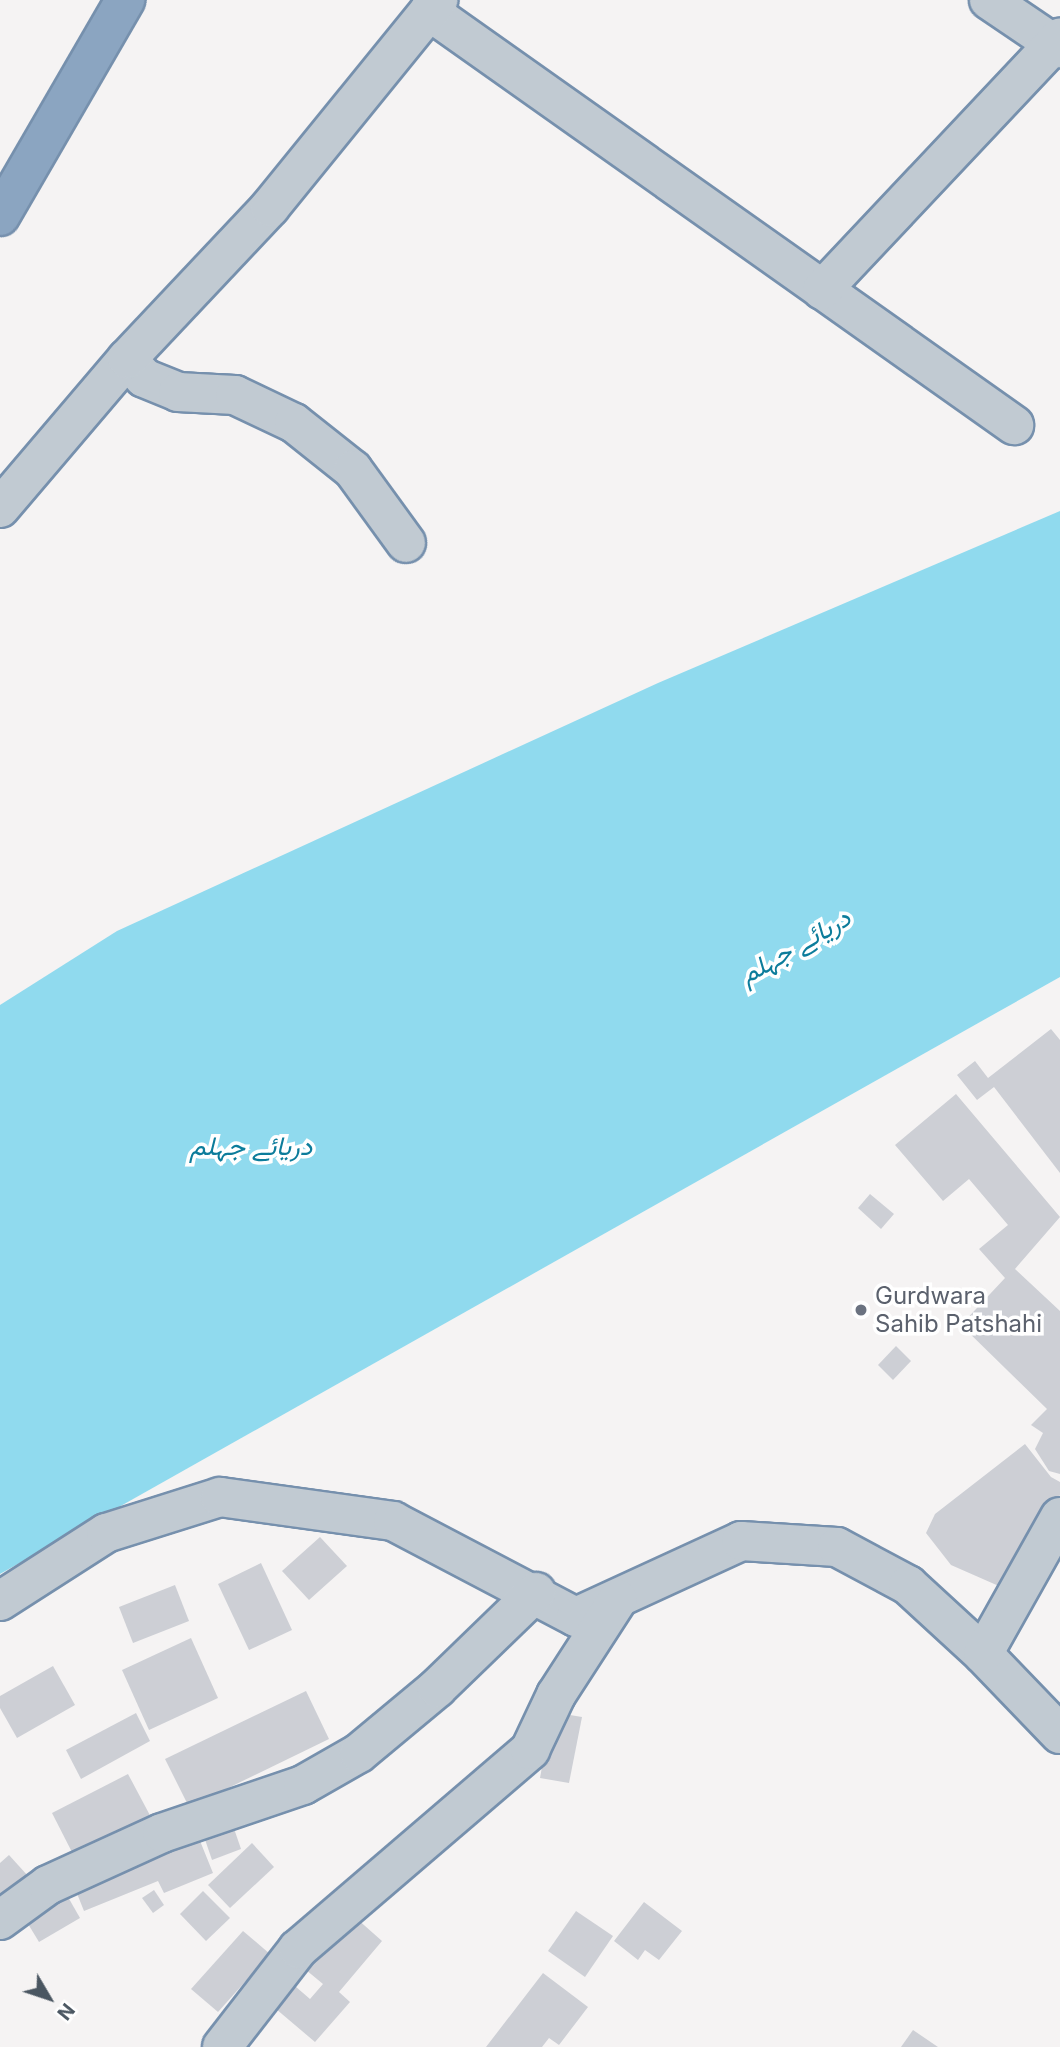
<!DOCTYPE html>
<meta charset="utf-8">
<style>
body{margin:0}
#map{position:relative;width:1060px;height:2047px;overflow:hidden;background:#f5f3f3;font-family:Inter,Vazirmatn,sans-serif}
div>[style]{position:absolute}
.water>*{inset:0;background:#90daee}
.building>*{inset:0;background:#cdcfd5}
.roads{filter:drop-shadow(2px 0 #7690ad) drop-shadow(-2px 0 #7690ad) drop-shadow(0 2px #7690ad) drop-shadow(0 -2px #7690ad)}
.minor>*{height:38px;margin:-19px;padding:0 19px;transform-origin:19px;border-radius:19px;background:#c1cad2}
.highway>*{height:38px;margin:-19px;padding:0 19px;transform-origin:19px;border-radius:19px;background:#8ba5c1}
.dots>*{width:19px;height:19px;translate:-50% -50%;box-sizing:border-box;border:4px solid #fff;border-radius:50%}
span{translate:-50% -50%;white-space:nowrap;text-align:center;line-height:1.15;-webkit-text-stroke:7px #fff;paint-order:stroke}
.worship-label{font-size:24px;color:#5b616d}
.left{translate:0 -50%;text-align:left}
.water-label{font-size:26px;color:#0c7c9b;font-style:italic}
.north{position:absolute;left:14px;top:1963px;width:70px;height:70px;-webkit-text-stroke:5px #fff;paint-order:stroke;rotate:129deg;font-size:19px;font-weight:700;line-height:28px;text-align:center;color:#4a5661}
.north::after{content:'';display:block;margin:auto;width:24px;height:32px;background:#4a5661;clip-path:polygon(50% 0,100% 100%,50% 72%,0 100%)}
</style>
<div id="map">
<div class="water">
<i style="clip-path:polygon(1060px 511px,1060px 977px,0 1574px,0 1005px,117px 931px,658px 683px)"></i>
</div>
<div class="building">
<i style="clip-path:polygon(1051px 1029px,1060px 1040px,1060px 1173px,994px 1087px,977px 1100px,957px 1075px,975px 1061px,988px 1078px)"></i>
<i style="clip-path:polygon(956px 1094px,1060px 1217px,1015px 1269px,1060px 1311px,1060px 1474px,1049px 1471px,1035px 1449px,1043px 1433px,1031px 1425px,1047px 1409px,961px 1325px,1005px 1278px,979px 1249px,1008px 1225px,969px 1179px,943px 1201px,895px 1145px)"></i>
<i style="clip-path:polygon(870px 1194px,894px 1214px,881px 1229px,858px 1208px)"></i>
<i style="clip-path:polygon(896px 1346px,911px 1361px,893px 1380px,878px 1365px)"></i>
<i style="clip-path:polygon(1025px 1444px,1051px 1477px,1060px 1482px,1060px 1495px,1017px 1594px,951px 1565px,926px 1533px,935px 1514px)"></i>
<i style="clip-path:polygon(320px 1537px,347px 1566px,309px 1600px,282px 1571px)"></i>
<i style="clip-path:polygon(261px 1563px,292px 1630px,249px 1650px,218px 1584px)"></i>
<i style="clip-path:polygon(175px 1585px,189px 1621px,133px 1643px,119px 1607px)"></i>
<i style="clip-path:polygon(191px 1638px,218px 1698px,149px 1730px,122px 1670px)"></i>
<i style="clip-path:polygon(53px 1666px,75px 1705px,17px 1738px,0 1708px,0 1696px)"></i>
<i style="clip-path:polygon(306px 1691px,329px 1739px,189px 1807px,165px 1759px)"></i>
<i style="clip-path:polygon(552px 1712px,582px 1717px,569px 1783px,540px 1778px)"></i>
<i style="clip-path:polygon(136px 1713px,150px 1741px,81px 1779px,66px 1750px)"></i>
<i style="clip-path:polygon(128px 1774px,153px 1821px,76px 1860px,52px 1813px)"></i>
<i style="clip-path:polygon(230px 1817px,241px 1849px,212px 1860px,201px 1828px)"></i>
<i style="clip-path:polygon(196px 1831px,213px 1873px,164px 1893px,158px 1881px,84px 1911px,72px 1881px)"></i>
<i style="clip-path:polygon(252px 1843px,274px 1867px,230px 1908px,208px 1885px)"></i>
<i style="clip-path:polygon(9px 1855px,28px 1876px,0 1898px,0 1863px)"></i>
<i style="clip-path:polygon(60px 1883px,80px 1918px,39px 1942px,19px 1909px)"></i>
<i style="clip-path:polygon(154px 1890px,164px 1905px,153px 1913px,142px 1898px)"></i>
<i style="clip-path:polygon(203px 1891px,230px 1918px,206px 1941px,180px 1914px)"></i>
<i style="clip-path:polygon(644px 1902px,682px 1931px,659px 1960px,645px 1950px,638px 1960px,614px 1941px)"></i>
<i style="clip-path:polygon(347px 1910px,382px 1941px,339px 1992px,350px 2002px,315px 2042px,269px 2003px,288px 1980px,310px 1999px,323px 1984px,300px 1965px)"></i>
<i style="clip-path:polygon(576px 1911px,613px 1936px,585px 1977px,548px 1951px)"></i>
<i style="clip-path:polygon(243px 1931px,270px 1954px,218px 2012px,191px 1989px)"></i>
<i style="clip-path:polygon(543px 1973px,588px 2007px,559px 2045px,549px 2038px,542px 2047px,486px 2047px)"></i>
<i style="clip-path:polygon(913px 2030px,938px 2047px,901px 2047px)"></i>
</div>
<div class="roads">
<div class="minor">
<i style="left:989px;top:0;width:86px;rotate:34.1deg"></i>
<i style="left:429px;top:11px;width:717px;rotate:35.29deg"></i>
<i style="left:822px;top:290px;width:347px;rotate:-46.7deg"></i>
<i style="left:127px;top:359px;width:25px;rotate:48deg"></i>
<i style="left:144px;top:378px;width:37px;rotate:22deg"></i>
<i style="left:178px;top:392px;width:57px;rotate:3deg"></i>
<i style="left:235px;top:395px;width:65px;rotate:25.4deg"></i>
<i style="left:294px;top:423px;width:75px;rotate:38.5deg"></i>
<i style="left:353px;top:470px;width:90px;rotate:54deg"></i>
<i style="left:0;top:508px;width:196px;rotate:-49.6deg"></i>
<i style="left:127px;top:359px;width:209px;rotate:-46.7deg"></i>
<i style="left:270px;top:207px;width:267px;rotate:-50.9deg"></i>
<i style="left:0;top:1601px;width:126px;rotate:-32.7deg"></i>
<i style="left:106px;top:1533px;width:120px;rotate:-17.5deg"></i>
<i style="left:220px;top:1497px;width:175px;rotate:7.9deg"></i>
<i style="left:393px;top:1521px;width:207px;rotate:27.7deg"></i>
<i style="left:576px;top:1617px;width:182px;rotate:-24.7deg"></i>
<i style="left:741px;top:1541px;width:96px;rotate:3.6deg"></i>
<i style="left:837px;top:1547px;width:81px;rotate:28.2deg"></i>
<i style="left:908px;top:1585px;width:102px;rotate:42.6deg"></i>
<i style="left:983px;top:1654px;width:111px;rotate:46.1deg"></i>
<i style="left:983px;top:1654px;width:157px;rotate:-60.7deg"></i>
<i style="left:0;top:1920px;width:59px;rotate:-36.1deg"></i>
<i style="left:48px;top:1885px;width:125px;rotate:-24.5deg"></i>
<i style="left:162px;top:1833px;width:149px;rotate:-18.8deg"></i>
<i style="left:303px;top:1785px;width:64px;rotate:-29.7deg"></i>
<i style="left:359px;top:1753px;width:102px;rotate:-39.8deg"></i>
<i style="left:437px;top:1688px;width:138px;rotate:-44.1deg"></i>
<i style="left:222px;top:2047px;width:124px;rotate:-52.2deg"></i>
<i style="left:298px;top:1949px;width:306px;rotate:-40.6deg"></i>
<i style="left:530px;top:1750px;width:61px;rotate:-64.7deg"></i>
<i style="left:556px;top:1695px;width:114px;rotate:-57.1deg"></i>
</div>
<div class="highway">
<i style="left:0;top:216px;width:250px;rotate:-59.9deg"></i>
</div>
</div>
<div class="dots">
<i style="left:861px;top:1310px;background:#6b7280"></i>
</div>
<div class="worship-label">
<span class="left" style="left:875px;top:1310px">Gurdwara<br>Sahib Patshahi</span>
</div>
<div class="water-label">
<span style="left:795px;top:946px;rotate:-30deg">دریائے جہلم</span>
<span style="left:251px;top:1146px">دریائے جہلم</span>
</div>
<div class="north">N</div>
</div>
